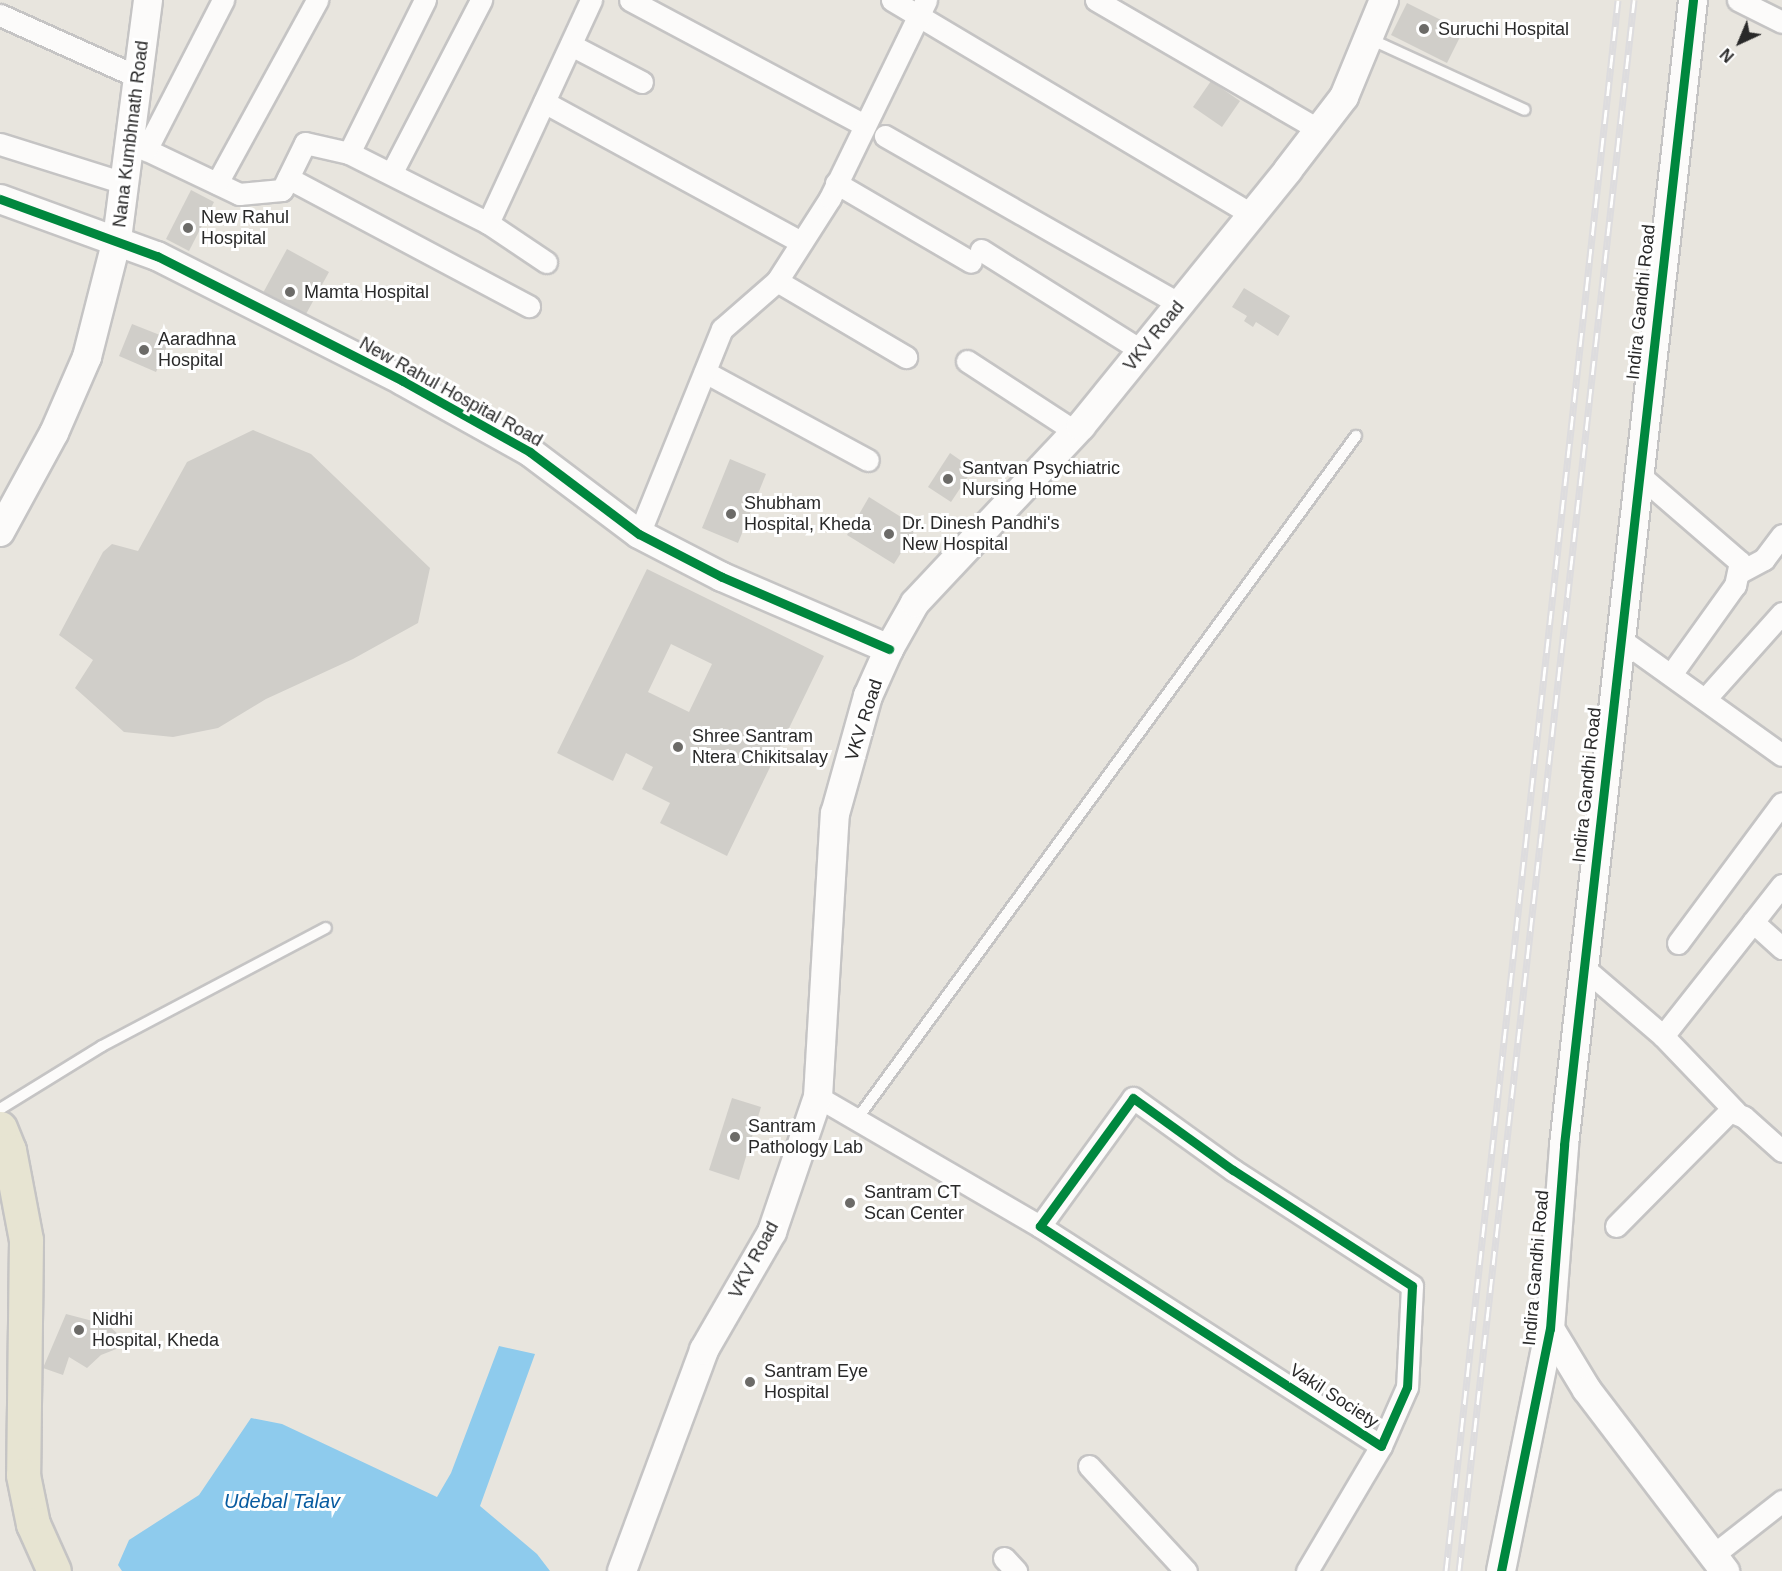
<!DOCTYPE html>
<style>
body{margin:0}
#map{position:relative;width:1782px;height:1571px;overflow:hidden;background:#e8e5de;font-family:Arial,sans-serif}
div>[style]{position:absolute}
.water>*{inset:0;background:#8ecbed}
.building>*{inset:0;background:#d0cec9}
.roads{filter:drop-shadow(2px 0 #c5c4c4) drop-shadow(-2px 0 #c5c4c4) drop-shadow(0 2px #c5c4c4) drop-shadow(0 -2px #c5c4c4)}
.lane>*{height:10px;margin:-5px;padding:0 5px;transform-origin:5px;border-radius:5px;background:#fcfbfa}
.street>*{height:21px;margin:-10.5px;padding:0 10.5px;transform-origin:10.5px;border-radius:10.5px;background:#fcfbfa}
.secondary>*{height:28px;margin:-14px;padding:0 14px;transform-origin:14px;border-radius:14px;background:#fcfbfa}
.primary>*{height:33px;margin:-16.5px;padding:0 16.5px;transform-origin:16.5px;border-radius:16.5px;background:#e7e4d2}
.rail>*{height:7px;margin-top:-3.5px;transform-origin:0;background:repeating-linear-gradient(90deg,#fff 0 14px,#dddcde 0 28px);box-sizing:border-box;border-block:2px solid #dddcde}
.cycleway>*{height:9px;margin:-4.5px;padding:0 4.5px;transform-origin:4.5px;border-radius:4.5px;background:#00873e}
.dots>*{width:16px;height:16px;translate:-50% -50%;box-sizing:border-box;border:3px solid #fff;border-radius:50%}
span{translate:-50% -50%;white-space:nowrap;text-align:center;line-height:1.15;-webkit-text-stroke:6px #fff;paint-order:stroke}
.poi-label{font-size:18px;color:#292929}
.left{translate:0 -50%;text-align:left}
.street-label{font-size:18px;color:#292929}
.water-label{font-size:20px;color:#075ba0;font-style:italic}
.north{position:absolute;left:1710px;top:12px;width:60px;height:60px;-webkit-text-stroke:4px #fff;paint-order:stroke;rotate:224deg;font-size:16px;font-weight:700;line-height:24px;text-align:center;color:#292929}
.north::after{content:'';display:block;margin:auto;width:21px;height:27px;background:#292929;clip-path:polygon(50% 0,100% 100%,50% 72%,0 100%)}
</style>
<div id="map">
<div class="water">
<i style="clip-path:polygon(499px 1346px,535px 1354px,480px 1506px,537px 1554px,550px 1571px,122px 1571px,118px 1565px,129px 1540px,199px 1495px,251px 1418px,282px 1424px,437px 1497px,451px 1473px)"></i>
</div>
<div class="building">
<i style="clip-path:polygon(1407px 3px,1463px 31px,1447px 63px,1391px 35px)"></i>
<i style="clip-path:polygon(1211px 81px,1240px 101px,1222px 127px,1193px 107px)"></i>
<i style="clip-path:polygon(191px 190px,214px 202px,189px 251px,166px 239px)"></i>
<i style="clip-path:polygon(287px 249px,329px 272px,300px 325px,258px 302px)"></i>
<i style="clip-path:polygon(1244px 288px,1290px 316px,1278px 336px,1256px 322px,1253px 327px,1244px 321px,1247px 316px,1232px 307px)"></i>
<i style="clip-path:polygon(132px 324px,170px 339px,156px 372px,119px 356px)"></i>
<i style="clip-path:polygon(253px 430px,311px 454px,430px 568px,418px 623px,353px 659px,266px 699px,218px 728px,173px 737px,124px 732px,75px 688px,93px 660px,59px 635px,103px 552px,112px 544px,138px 551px,187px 462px)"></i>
<i style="clip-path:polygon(950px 453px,973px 469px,951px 502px,928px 487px)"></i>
<i style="clip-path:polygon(730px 459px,766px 474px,738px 543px,702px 528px)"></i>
<i style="clip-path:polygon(869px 497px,917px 527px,894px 564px,847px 535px)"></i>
<i style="clip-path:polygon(evenodd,647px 569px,824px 656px,727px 856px,660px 823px,670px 803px,642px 789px,653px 767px,626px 753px,613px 781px,557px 753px,647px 569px,671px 644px,712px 664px,689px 712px,648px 692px,671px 644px)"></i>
<i style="clip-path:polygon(732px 1098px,761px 1107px,739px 1180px,709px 1170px)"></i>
<i style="clip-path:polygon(66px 1314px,108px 1325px,129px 1344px,101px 1355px,87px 1368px,69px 1357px,63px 1375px,43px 1368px)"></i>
</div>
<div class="roads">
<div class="lane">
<i style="left:1370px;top:39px;width:170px;rotate:24.6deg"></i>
<i style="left:0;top:1109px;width:120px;rotate:-31.7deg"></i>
<i style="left:102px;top:1046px;width:253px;rotate:-27.8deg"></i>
<i style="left:857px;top:1119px;width:846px;rotate:-53.85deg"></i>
</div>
<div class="street">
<i style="left:630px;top:0;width:265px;rotate:28.1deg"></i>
<i style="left:892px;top:0;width:420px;rotate:30.8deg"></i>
<i style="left:1096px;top:0;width:258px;rotate:30.2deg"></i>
<i style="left:1738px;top:0;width:49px;rotate:26.6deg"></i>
<i style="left:0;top:15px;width:151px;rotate:24.2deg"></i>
<i style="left:571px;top:45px;width:80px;rotate:27.5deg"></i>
<i style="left:544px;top:102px;width:293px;rotate:28.6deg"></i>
<i style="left:885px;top:136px;width:339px;rotate:29.7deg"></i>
<i style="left:130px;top:142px;width:121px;rotate:25.5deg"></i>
<i style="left:239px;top:194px;width:43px;rotate:-5.3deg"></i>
<i style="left:282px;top:190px;width:52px;rotate:-63.9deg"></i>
<i style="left:305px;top:143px;width:45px;rotate:12.8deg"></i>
<i style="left:349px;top:153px;width:156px;rotate:26.7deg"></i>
<i style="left:488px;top:223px;width:70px;rotate:33.9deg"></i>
<i style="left:0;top:144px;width:130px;rotate:17.5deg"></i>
<i style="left:146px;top:150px;width:169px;rotate:-62.8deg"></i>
<i style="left:349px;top:153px;width:171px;rotate:-63.6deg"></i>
<i style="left:392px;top:172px;width:194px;rotate:-62.6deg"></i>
<i style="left:288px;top:178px;width:273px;rotate:28deg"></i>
<i style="left:217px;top:183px;width:209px;rotate:-61.3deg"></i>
<i style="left:836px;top:183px;width:156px;rotate:30.3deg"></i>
<i style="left:488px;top:223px;width:246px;rotate:-65.2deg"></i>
<i style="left:981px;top:250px;width:190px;rotate:32.1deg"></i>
<i style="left:777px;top:281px;width:150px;rotate:30.5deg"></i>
<i style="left:967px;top:361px;width:130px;rotate:33.1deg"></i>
<i style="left:705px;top:372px;width:185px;rotate:28.4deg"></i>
<i style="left:1638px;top:474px;width:135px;rotate:40.8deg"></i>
<i style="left:1740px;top:562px;width:24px;rotate:102deg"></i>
<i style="left:1735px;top:585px;width:108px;rotate:125.6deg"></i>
<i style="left:639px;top:534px;width:221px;rotate:-68deg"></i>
<i style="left:722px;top:329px;width:73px;rotate:-41.1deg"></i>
<i style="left:777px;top:281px;width:98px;rotate:-57.4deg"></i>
<i style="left:830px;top:198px;width:220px;rotate:-64.1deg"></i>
<i style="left:1740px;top:572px;width:27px;rotate:-28deg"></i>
<i style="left:1764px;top:559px;width:30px;rotate:-53deg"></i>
<i style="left:1620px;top:639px;width:199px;rotate:35.6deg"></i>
<i style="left:1706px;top:698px;width:114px;rotate:-48.2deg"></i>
<i style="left:1753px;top:922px;width:47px;rotate:-51.9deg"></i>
<i style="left:1678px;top:943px;width:174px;rotate:-53.4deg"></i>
<i style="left:1584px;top:968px;width:104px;rotate:40.7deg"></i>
<i style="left:1663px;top:1036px;width:145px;rotate:-51.7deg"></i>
<i style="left:1753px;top:922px;width:39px;rotate:42deg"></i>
<i style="left:1663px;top:1036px;width:105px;rotate:46.2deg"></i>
<i style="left:818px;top:1097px;width:257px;rotate:30.2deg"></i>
<i style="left:1133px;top:1098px;width:123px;rotate:35.8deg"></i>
<i style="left:1233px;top:1170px;width:213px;rotate:32.9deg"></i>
<i style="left:1412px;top:1286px;width:101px;rotate:92.8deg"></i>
<i style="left:1407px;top:1387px;width:64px;rotate:113.8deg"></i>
<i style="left:1381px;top:1446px;width:406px;rotate:-147.2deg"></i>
<i style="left:1040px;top:1226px;width:158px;rotate:-54deg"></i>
<i style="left:1616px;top:1226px;width:162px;rotate:-45.3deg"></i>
<i style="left:1730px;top:1111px;width:15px;rotate:23deg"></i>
<i style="left:1744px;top:1117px;width:51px;rotate:41.8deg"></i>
<i style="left:1089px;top:1466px;width:143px;rotate:47.3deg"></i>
<i style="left:1713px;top:1555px;width:88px;rotate:-38deg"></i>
<i style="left:1004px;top:1558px;width:18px;rotate:47deg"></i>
<i style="left:1307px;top:1571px;width:145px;rotate:-59.4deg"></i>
</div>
<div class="secondary">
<i style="left:0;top:199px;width:167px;rotate:20deg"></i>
<i style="left:157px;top:256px;width:276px;rotate:26.9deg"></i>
<i style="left:403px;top:381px;width:145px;rotate:29.2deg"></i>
<i style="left:530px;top:452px;width:136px;rotate:37deg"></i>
<i style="left:639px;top:534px;width:93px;rotate:27.4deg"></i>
<i style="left:722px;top:577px;width:182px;rotate:23.3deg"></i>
<i style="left:0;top:532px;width:113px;rotate:-61.4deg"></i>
<i style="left:54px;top:433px;width:83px;rotate:-66.5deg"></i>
<i style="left:87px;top:357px;width:122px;rotate:-75.7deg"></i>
<i style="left:117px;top:239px;width:241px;rotate:-82.6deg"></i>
<i style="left:1550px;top:1329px;width:71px;rotate:58.8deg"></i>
<i style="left:1587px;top:1390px;width:228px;rotate:52.7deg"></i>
<i style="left:622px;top:1571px;width:236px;rotate:-69.6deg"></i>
<i style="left:704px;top:1350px;width:136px;rotate:-60deg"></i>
<i style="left:772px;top:1232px;width:143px;rotate:-71.2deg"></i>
<i style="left:818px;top:1097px;width:284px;rotate:-86.6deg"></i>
<i style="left:835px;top:814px;width:123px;rotate:-74.4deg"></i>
<i style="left:868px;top:696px;width:51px;rotate:-65.9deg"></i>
<i style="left:889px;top:649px;width:53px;rotate:-60.5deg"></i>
<i style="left:915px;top:603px;width:243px;rotate:-46.8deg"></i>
<i style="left:1081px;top:426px;width:329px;rotate:-51deg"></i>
<i style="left:1288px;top:170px;width:92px;rotate:-52.5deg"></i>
<i style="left:1344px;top:97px;width:105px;rotate:-67.6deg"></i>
<i style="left:1501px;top:1571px;width:247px;rotate:-78.6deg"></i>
<i style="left:1550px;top:1329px;width:185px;rotate:-85.6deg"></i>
<i style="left:1564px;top:1145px;width:1152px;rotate:-83.57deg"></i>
</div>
<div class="primary">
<i style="left:0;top:1128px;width:24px;rotate:68deg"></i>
<i style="left:9px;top:1150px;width:92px;rotate:79.3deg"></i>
<i style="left:26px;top:1240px;width:235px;rotate:90.7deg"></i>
<i style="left:23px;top:1475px;width:50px;rotate:78.5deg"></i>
<i style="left:33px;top:1524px;width:51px;rotate:65.9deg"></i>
</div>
</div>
<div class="rail">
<i style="left:1446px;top:1571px;width:1580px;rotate:-83.75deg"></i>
<i style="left:1459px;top:1571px;width:1581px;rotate:-83.64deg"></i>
</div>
<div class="cycleway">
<i style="left:0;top:199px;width:167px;rotate:20deg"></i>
<i style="left:157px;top:256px;width:276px;rotate:26.9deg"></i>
<i style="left:403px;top:381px;width:145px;rotate:29.2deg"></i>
<i style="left:530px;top:452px;width:136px;rotate:37deg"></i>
<i style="left:639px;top:534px;width:93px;rotate:27.4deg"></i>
<i style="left:722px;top:577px;width:182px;rotate:23.3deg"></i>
<i style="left:1133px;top:1098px;width:123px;rotate:35.8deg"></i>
<i style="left:1233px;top:1170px;width:213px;rotate:32.9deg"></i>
<i style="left:1412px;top:1286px;width:101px;rotate:92.8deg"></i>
<i style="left:1407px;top:1387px;width:64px;rotate:113.8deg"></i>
<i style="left:1381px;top:1446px;width:406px;rotate:-147.2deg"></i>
<i style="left:1040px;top:1226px;width:158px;rotate:-54deg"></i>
<i style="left:1501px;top:1571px;width:247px;rotate:-78.6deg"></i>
<i style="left:1550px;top:1329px;width:185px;rotate:-85.6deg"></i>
<i style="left:1564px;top:1145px;width:1152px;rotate:-83.57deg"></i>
</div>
<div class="dots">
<i style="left:1424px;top:29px;background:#6c6b68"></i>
<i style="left:188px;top:228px;background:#6c6b68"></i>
<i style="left:290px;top:292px;background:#6c6b68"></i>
<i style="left:144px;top:350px;background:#6c6b68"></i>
<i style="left:948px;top:479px;background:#6c6b68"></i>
<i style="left:731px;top:514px;background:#6c6b68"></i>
<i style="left:889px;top:534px;background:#6c6b68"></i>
<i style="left:678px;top:747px;background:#6c6b68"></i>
<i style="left:735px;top:1137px;background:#6c6b68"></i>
<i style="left:850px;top:1203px;background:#6c6b68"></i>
<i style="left:79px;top:1330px;background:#6c6b68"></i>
<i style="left:750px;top:1382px;background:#6c6b68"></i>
</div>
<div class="poi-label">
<span class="left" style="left:1438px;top:29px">Suruchi Hospital</span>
<span class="left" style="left:201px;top:228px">New Rahul<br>Hospital</span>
<span class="left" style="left:304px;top:292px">Mamta Hospital</span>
<span class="left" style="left:158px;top:350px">Aaradhna<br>Hospital</span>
<span class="left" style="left:962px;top:479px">Santvan Psychiatric<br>Nursing Home</span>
<span class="left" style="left:744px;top:514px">Shubham<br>Hospital, Kheda</span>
<span class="left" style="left:902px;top:534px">Dr. Dinesh Pandhi's<br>New Hospital</span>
<span class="left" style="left:692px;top:747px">Shree Santram<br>Ntera Chikitsalay</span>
<span class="left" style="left:748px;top:1137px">Santram<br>Pathology Lab</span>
<span class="left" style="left:864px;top:1203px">Santram CT<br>Scan Center</span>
<span class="left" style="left:92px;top:1330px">Nidhi<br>Hospital, Kheda</span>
<span class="left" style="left:764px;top:1382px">Santram Eye<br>Hospital</span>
</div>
<div class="street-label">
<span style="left:131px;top:134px;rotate:-83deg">Nana Kumbhnath Road</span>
<span style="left:1641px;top:302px;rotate:-84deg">Indira Gandhi Road</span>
<span style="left:1154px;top:336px;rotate:-51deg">VKV Road</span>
<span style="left:451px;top:392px;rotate:29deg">New Rahul Hospital Road</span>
<span style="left:864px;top:720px;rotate:-72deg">VKV Road</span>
<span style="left:1587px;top:785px;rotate:-84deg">Indira Gandhi Road</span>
<span style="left:754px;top:1260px;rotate:-62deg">VKV Road</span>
<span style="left:1536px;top:1268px;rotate:-85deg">Indira Gandhi Road</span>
<span style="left:1334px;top:1396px;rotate:33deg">Vakil Society</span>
</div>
<div class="water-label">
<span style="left:282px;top:1501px">Udebal Talav</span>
</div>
<div class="north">N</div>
</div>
